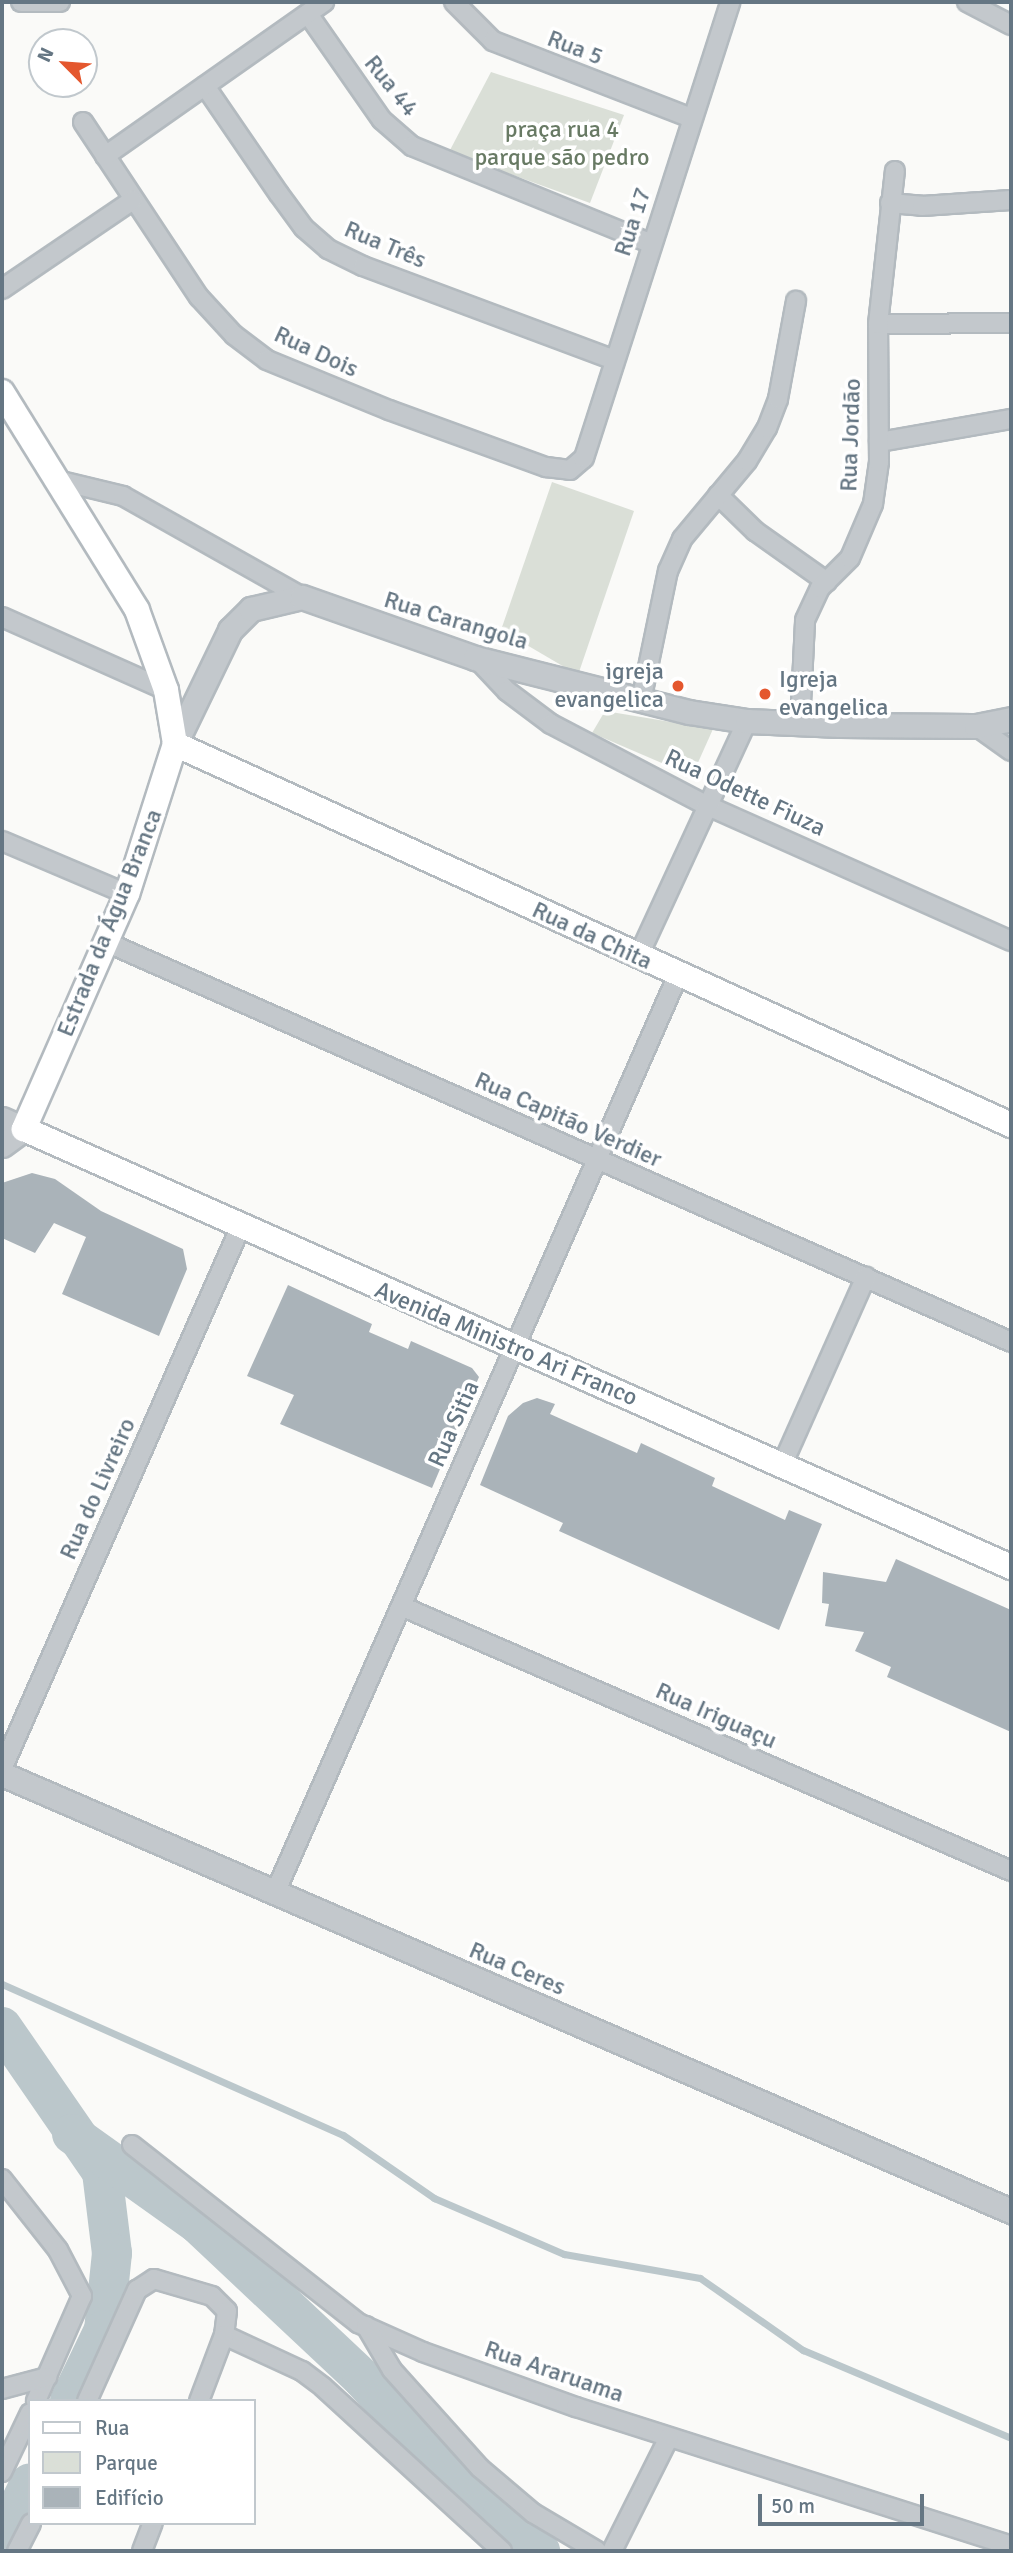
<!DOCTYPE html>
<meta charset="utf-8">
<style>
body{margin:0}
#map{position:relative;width:1013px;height:2553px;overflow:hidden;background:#fafaf8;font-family:Signika,sans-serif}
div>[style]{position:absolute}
.green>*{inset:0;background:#dadfd7}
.stream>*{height:7px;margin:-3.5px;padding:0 3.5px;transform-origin:3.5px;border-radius:3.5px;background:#bbc7cb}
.river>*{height:40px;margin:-20px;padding:0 20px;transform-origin:20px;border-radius:20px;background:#bbc7cb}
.building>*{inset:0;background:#aab3b9}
.roads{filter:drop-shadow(2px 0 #b3babf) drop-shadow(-2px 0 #b3babf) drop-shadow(0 2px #b3babf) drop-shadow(0 -2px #b3babf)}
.minor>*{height:18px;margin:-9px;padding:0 9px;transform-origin:9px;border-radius:9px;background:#c3c8cc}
.tertiary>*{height:23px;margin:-11.5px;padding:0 11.5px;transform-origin:11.5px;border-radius:11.5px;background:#c3c8cc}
.secondary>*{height:24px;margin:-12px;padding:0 12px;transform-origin:12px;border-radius:12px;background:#fff}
.dots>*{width:19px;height:19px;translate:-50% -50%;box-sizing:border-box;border:4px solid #fff;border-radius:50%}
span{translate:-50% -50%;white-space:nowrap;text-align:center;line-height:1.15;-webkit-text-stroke:7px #fff;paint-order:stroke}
.street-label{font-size:24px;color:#657683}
.park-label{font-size:24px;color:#687a64}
.poi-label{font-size:24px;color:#657683}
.right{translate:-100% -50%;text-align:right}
.left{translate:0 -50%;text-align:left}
.frame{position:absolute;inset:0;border:4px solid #657683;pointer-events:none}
.legend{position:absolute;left:28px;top:2399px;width:228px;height:126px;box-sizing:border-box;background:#fff;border:2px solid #c1c8cd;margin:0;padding:9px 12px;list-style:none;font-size:21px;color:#657683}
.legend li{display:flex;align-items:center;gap:14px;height:35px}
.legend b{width:35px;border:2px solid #c1c8cd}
.north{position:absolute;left:28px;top:28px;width:70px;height:70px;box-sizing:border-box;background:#fff;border:2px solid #c1c8cd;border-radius:50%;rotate:295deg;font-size:19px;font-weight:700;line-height:28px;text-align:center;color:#657683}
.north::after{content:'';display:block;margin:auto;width:24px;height:32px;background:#e4572e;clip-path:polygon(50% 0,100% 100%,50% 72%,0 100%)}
.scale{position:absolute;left:758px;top:2494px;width:166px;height:32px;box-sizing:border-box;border:4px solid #657683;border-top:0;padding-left:9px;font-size:21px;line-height:24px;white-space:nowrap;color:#657683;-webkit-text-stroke:5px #fff;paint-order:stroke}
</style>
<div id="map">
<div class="green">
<i style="clip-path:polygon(491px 72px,624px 115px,590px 203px,449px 152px)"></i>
<i style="clip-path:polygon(552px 482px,634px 511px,578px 675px,501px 630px)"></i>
<i style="clip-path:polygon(605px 711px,713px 729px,692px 776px,592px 733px)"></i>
</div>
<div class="stream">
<i style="left:2px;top:1984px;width:373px;rotate:23.9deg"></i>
<i style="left:343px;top:2135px;width:111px;rotate:34.7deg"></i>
<i style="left:434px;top:2198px;width:142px;rotate:23.3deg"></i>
<i style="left:564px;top:2254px;width:138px;rotate:10deg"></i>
<i style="left:700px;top:2278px;width:126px;rotate:35deg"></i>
<i style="left:803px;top:2350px;width:226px;rotate:22.9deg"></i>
</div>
<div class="river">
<i style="left:2px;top:2027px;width:176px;rotate:55.4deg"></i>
<i style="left:102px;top:2172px;width:82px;rotate:83deg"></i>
<i style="left:112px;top:2253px;width:77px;rotate:95.9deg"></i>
<i style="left:104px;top:2330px;width:79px;rotate:115.6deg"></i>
<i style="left:72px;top:2134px;width:155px;rotate:35.5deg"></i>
<i style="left:198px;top:2224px;width:225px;rotate:43.2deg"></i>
<i style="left:362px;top:2378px;width:105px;rotate:46.9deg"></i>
<i style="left:434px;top:2455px;width:89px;rotate:39.6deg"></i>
<i style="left:503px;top:2512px;width:54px;rotate:46.5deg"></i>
<i style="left:2px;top:2541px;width:64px;rotate:-64.2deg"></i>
</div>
<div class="building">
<i style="clip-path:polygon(32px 1173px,55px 1179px,101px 1211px,183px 1249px,187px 1269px,159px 1336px,62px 1294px,86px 1237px,54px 1223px,35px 1253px,2px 1238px,2px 1183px)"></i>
<i style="clip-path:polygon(288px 1285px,372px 1324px,369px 1332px,408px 1349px,411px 1341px,472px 1368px,479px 1377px,432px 1488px,280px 1424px,294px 1395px,247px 1376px)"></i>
<i style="clip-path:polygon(537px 1398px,555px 1404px,550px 1414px,637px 1453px,641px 1443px,715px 1478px,712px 1486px,785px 1520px,789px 1510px,822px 1524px,779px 1630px,559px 1531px,563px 1523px,480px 1485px,508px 1416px,523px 1403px)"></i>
<i style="clip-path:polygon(896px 1559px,1011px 1610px,1011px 1732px,887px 1677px,891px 1667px,855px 1651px,864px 1632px,825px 1626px,829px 1604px,822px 1603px,823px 1572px,886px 1582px)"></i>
</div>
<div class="roads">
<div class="minor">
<i style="left:21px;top:2px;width:39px"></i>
<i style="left:454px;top:2px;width:55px;rotate:45deg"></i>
<i style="left:493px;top:41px;width:213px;rotate:21.2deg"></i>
<i style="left:967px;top:2px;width:50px;rotate:27.6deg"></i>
<i style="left:308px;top:14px;width:129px;rotate:55.1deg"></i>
<i style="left:382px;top:120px;width:40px;rotate:41deg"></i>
<i style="left:412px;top:146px;width:259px;rotate:22.2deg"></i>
<i style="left:205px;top:86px;width:131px;rotate:55.6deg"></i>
<i style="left:279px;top:194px;width:42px;rotate:53.7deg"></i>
<i style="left:304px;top:228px;width:32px;rotate:41deg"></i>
<i style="left:328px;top:249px;width:39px;rotate:26deg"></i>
<i style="left:363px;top:266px;width:268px;rotate:20.5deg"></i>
<i style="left:83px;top:122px;width:210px;rotate:56.5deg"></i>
<i style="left:199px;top:297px;width:52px;rotate:47.4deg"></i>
<i style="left:234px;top:335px;width:41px;rotate:37.1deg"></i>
<i style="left:267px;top:360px;width:132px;rotate:22.3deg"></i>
<i style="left:389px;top:410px;width:167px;rotate:20deg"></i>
<i style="left:546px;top:467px;width:24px;rotate:7deg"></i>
<i style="left:570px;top:470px;width:18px;rotate:-41deg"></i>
<i style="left:584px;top:458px;width:479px;rotate:-72.2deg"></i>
<i style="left:105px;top:156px;width:268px;rotate:-35.1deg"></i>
<i style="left:890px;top:203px;width:32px;rotate:5deg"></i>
<i style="left:922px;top:206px;width:89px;rotate:-3.9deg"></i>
<i style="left:2px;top:289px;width:158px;rotate:-34.2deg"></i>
<i style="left:878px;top:324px;width:133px;rotate:-0.4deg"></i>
<i style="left:879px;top:442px;width:134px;rotate:-9.9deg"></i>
<i style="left:61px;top:481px;width:64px;rotate:13.6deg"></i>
<i style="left:123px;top:496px;width:206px;rotate:29.4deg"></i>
<i style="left:718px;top:495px;width:52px;rotate:44.2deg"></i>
<i style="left:755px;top:531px;width:88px;rotate:35.3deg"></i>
<i style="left:2px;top:617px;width:180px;rotate:24deg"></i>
<i style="left:477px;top:659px;width:44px;rotate:46.8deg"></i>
<i style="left:507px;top:691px;width:55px;rotate:36.9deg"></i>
<i style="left:551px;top:724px;width:177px;rotate:27.6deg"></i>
<i style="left:708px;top:806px;width:332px;rotate:24deg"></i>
<i style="left:641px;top:701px;width:133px;rotate:-78.3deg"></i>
<i style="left:668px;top:571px;width:35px;rotate:-66deg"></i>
<i style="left:682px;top:539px;width:102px;rotate:-50.2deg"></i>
<i style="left:747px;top:461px;width:39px;rotate:-59deg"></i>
<i style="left:767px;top:428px;width:31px;rotate:-69deg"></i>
<i style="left:778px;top:399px;width:100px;rotate:-79.6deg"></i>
<i style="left:800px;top:724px;width:104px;rotate:-87.2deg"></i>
<i style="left:805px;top:620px;width:35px;rotate:-65deg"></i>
<i style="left:820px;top:588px;width:42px;rotate:-45deg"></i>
<i style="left:850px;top:558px;width:59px;rotate:-66.9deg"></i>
<i style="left:873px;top:504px;width:42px;rotate:-81.9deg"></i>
<i style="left:879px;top:462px;width:138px;rotate:-90.4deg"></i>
<i style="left:878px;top:324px;width:154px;rotate:-83.7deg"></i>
<i style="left:976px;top:726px;width:43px;rotate:35.5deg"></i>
<i style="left:2px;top:841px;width:136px;rotate:23deg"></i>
<i style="left:106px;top:942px;width:989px;rotate:23.84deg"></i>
<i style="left:638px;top:957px;width:260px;rotate:-65.2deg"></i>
<i style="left:783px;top:1463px;width:204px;rotate:-66deg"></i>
<i style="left:401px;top:1606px;width:665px;rotate:23.48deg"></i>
<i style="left:2px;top:1769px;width:591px;rotate:-66.25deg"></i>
<i style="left:275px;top:1893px;width:1003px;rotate:-66.3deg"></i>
<i style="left:132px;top:2145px;width:288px;rotate:38.2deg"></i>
<i style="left:358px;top:2323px;width:71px;rotate:24deg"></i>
<i style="left:423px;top:2352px;width:163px;rotate:19.8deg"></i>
<i style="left:576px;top:2407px;width:457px;rotate:17.7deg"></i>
<i style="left:2px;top:2179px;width:90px;rotate:51.7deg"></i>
<i style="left:58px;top:2250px;width:52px;rotate:62.4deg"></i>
<i style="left:82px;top:2296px;width:115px;rotate:113.7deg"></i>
<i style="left:366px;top:2326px;width:51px;rotate:59.4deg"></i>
<i style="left:392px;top:2370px;width:132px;rotate:48.1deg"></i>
<i style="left:480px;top:2468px;width:70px;rotate:40.3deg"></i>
<i style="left:533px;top:2513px;width:74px;rotate:30.7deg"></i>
<i style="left:224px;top:2335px;width:86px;rotate:24.8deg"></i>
<i style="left:302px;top:2371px;width:26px;rotate:37deg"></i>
<i style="left:323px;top:2387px;width:243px;rotate:42.5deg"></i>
<i style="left:2px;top:2389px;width:47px;rotate:-14.9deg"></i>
<i style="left:87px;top:2401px;width:122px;rotate:-65.8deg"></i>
<i style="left:137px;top:2290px;width:20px;rotate:-33deg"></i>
<i style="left:154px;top:2279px;width:60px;rotate:16.3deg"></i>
<i style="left:212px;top:2296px;width:21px;rotate:45deg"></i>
<i style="left:227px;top:2311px;width:24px;rotate:97deg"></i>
<i style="left:224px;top:2335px;width:71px;rotate:110.7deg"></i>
<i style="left:2px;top:2472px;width:65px;rotate:-64.6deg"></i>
<i style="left:17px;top:2551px;width:31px;rotate:-63deg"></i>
<i style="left:142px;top:2551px;width:30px;rotate:-69deg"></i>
<i style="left:612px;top:2551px;width:127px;rotate:-63.4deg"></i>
</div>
<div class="tertiary">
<i style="left:175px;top:744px;width:127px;rotate:-64.2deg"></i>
<i style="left:230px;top:630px;width:30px;rotate:-45deg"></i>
<i style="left:251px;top:609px;width:52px;rotate:-13.2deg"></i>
<i style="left:302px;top:597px;width:183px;rotate:19.4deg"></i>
<i style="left:475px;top:658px;width:221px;rotate:14.2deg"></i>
<i style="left:689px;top:712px;width:59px;rotate:8.8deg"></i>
<i style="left:747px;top:721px;width:93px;rotate:2.5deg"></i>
<i style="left:840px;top:725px;width:136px;rotate:0.4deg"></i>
<i style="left:976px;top:726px;width:36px;rotate:-11deg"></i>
<i style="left:2px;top:1119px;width:24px;rotate:24deg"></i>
<i style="left:24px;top:1129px;width:27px;rotate:144deg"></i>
<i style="left:2px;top:1774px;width:1100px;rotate:23.42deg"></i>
</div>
<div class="secondary">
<i style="left:2px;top:392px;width:256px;rotate:58.2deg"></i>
<i style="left:137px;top:610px;width:85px;rotate:70.1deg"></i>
<i style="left:166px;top:690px;width:55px;rotate:80.5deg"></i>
<i style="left:175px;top:744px;width:157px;rotate:107.7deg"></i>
<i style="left:127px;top:894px;width:257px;rotate:113.7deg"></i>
<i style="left:24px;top:1129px;width:1080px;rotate:23.93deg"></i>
<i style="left:175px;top:744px;width:919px;rotate:24.5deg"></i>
</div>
</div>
<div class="dots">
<i style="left:678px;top:686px;background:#e4572e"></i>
<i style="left:765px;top:694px;background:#e4572e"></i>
</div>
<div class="street-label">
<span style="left:575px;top:48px;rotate:21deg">Rua 5</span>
<span style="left:391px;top:86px;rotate:51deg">Rua 44</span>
<span style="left:633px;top:222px;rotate:-72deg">Rua 17</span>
<span style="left:385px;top:245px;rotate:23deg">Rua Três</span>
<span style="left:316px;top:352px;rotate:25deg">Rua Dois</span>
<span style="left:851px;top:435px;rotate:-88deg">Rua Jordão</span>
<span style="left:456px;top:621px;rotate:17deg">Rua Carangola</span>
<span style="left:745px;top:793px;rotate:25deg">Rua Odette Fiuza</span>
<span style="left:110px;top:923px;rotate:-68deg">Estrada da Água Branca</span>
<span style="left:592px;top:936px;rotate:25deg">Rua da Chita</span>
<span style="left:568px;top:1120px;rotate:24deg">Rua Capitão Verdier</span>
<span style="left:506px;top:1344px;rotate:23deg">Avenida Ministro Ari Franco</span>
<span style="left:454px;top:1424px;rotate:-66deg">Rua Sitia</span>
<span style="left:98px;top:1489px;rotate:-66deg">Rua do Livreiro</span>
<span style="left:716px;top:1716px;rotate:24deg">Rua Iriguaçu</span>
<span style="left:517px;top:1969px;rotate:23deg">Rua Ceres</span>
<span style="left:554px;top:2372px;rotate:19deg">Rua Araruama</span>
</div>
<div class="park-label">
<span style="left:562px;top:144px">praça rua 4<br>parque são pedro</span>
</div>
<div class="poi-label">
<span class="right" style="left:664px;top:686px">igreja<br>evangelica</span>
<span class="left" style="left:779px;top:694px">Igreja<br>evangelica</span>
</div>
<div class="frame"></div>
<ul class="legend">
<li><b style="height:9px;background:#fff"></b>Rua</li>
<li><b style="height:19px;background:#dadfd7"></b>Parque</li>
<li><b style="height:19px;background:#aab3b9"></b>Edifício</li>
</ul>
<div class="north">N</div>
<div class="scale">50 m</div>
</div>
